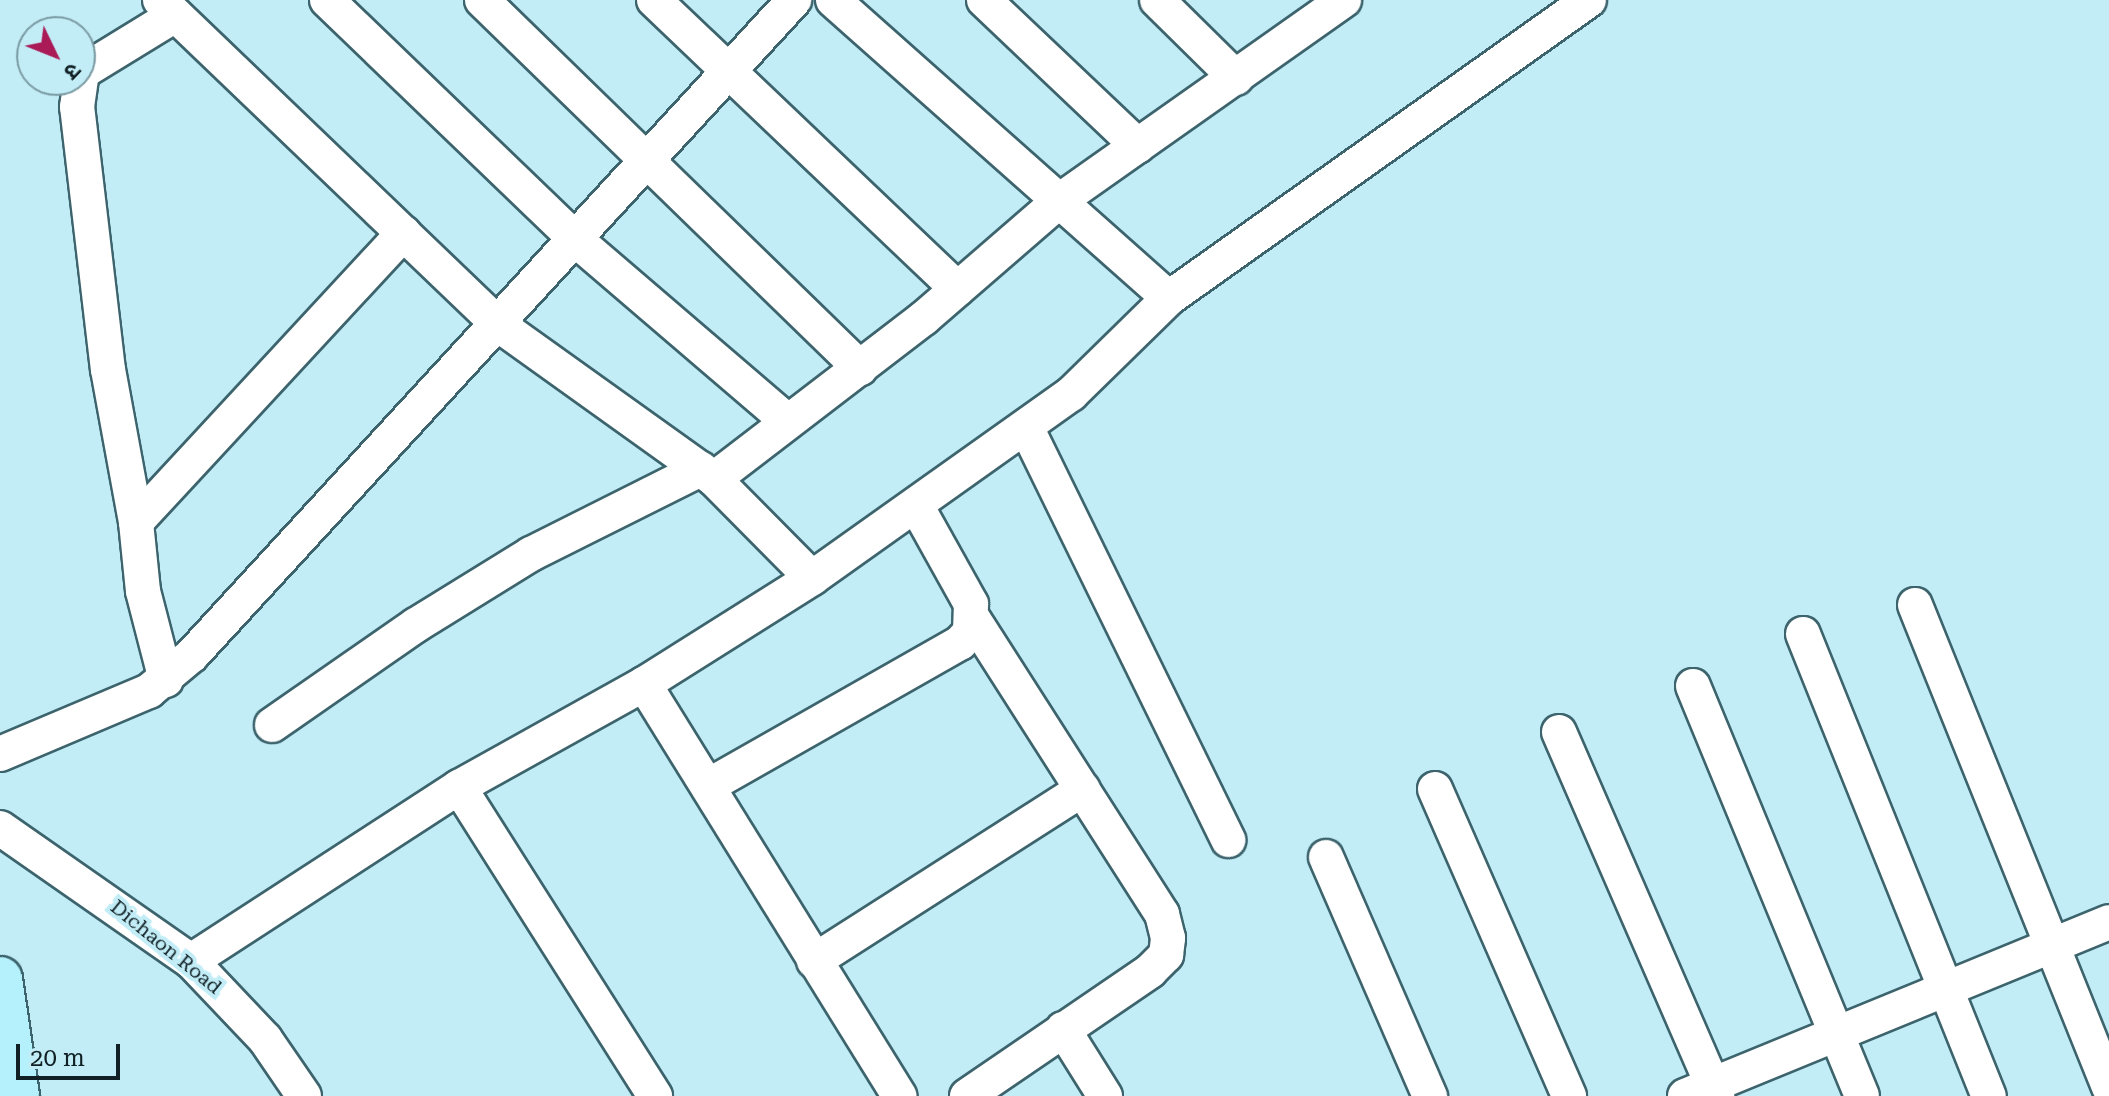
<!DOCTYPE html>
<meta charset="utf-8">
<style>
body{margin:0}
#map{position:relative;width:2109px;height:1096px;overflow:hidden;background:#c2edf7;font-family:"Roboto Serif","Noto Sans Devanagari",serif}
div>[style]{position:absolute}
.roads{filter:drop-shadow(2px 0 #3d646d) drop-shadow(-2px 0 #3d646d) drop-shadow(0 2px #3d646d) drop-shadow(0 -2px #3d646d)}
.minor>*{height:34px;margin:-17px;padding:0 17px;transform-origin:17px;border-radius:17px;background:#fff}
.major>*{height:44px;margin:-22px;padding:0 22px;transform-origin:22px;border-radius:22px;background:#b5f0fd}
span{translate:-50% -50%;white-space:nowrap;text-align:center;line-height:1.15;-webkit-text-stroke:8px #c2edf7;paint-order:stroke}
.street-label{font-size:20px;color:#102024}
.north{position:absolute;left:16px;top:16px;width:80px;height:80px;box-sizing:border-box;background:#c2edf7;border:2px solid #7b9ba3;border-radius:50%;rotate:133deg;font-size:22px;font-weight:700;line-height:32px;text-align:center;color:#102024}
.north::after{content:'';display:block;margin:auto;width:28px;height:36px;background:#aa1a56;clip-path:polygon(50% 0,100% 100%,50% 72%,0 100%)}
.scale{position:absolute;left:16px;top:1044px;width:104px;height:36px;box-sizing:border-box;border:4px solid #102024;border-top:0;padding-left:10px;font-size:24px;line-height:28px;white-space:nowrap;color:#102024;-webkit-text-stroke:6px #c2edf7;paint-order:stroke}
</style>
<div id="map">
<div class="roads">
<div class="minor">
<i style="left:160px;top:0;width:470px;rotate:43.8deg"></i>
<i style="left:499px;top:325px;width:264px;rotate:35.6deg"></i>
<i style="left:714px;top:479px;width:139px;rotate:45.3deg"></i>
<i style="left:327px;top:0;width:344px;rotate:43.9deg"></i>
<i style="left:575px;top:239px;width:279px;rotate:40.6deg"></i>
<i style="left:482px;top:0;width:528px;rotate:44.23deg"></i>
<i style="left:654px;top:0;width:419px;rotate:43.6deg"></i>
<i style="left:833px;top:0;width:449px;rotate:41.6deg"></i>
<i style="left:984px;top:0;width:212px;rotate:43.5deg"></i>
<i style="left:1157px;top:0;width:111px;rotate:44.6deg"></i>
<i style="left:1026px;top:427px;width:460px;rotate:63.9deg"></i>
<i style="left:714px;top:479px;width:265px;rotate:-37.5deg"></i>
<i style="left:924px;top:318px;width:179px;rotate:-40.9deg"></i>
<i style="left:1059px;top:201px;width:349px;rotate:-35.2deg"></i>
<i style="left:136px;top:522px;width:394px;rotate:-47.2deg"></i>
<i style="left:1915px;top:605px;width:520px;rotate:68.08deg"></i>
<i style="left:1803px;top:634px;width:498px;rotate:68.1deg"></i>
<i style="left:166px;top:680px;width:92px;rotate:-104.5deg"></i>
<i style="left:143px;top:591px;width:69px;rotate:-95.8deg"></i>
<i style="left:136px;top:522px;width:155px;rotate:-100.4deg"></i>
<i style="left:108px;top:370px;width:265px;rotate:-96.7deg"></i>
<i style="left:77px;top:107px;width:35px;rotate:-82deg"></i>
<i style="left:82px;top:72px;width:109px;rotate:-31.5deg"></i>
<i style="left:644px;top:684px;width:485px;rotate:58.2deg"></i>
<i style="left:1693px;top:686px;width:443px;rotate:67.6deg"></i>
<i style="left:272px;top:725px;width:175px;rotate:-34.8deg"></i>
<i style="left:416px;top:625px;width:135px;rotate:-31.7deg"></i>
<i style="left:531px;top:554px;width:190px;rotate:-26.6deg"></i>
<i style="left:1559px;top:732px;width:397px;rotate:66.5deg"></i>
<i style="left:0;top:754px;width:162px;rotate:-22.9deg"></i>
<i style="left:149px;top:691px;width:56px;rotate:-39.9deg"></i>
<i style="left:192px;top:655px;width:890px;rotate:-47.41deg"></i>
<i style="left:708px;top:786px;width:290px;rotate:-29.6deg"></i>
<i style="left:960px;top:643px;width:15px;rotate:-48deg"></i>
<i style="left:970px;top:632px;width:28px;rotate:-88deg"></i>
<i style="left:971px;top:604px;width:113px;rotate:-119.1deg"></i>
<i style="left:459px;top:787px;width:366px;rotate:57.6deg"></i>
<i style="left:1435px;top:789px;width:335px;rotate:66.4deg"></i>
<i style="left:0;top:828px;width:233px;rotate:34.9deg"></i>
<i style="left:191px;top:961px;width:108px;rotate:46.5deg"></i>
<i style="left:265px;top:1039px;width:69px;rotate:55.6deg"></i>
<i style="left:1326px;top:857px;width:261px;rotate:66.5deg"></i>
<i style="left:191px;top:961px;width:320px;rotate:-33deg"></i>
<i style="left:459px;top:787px;width:212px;rotate:-29.1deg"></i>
<i style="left:644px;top:684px;width:199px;rotate:-32.2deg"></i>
<i style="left:812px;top:578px;width:318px;rotate:-35.4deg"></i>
<i style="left:1071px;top:394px;width:137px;rotate:-44.4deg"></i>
<i style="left:1169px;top:298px;width:515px;rotate:-35.36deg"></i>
<i style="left:814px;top:961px;width:319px;rotate:-32.6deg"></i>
<i style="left:1063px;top:1029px;width:79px;rotate:57.9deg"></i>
<i style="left:967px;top:1096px;width:222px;rotate:-34.3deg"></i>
<i style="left:1150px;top:971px;width:23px;rotate:-45deg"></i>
<i style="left:1166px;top:955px;width:17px;rotate:-83deg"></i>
<i style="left:1168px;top:938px;width:25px;rotate:-104deg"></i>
<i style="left:1162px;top:914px;width:351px;rotate:-122.6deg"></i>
<i style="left:1685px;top:1096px;width:458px;rotate:-22.3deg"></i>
</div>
<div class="major">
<i style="left:0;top:979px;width:118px;rotate:81.7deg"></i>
</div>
</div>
<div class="street-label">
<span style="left:166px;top:947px;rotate:39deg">Dichaon Road</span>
</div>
<div class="north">उ</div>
<div class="scale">20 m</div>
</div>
